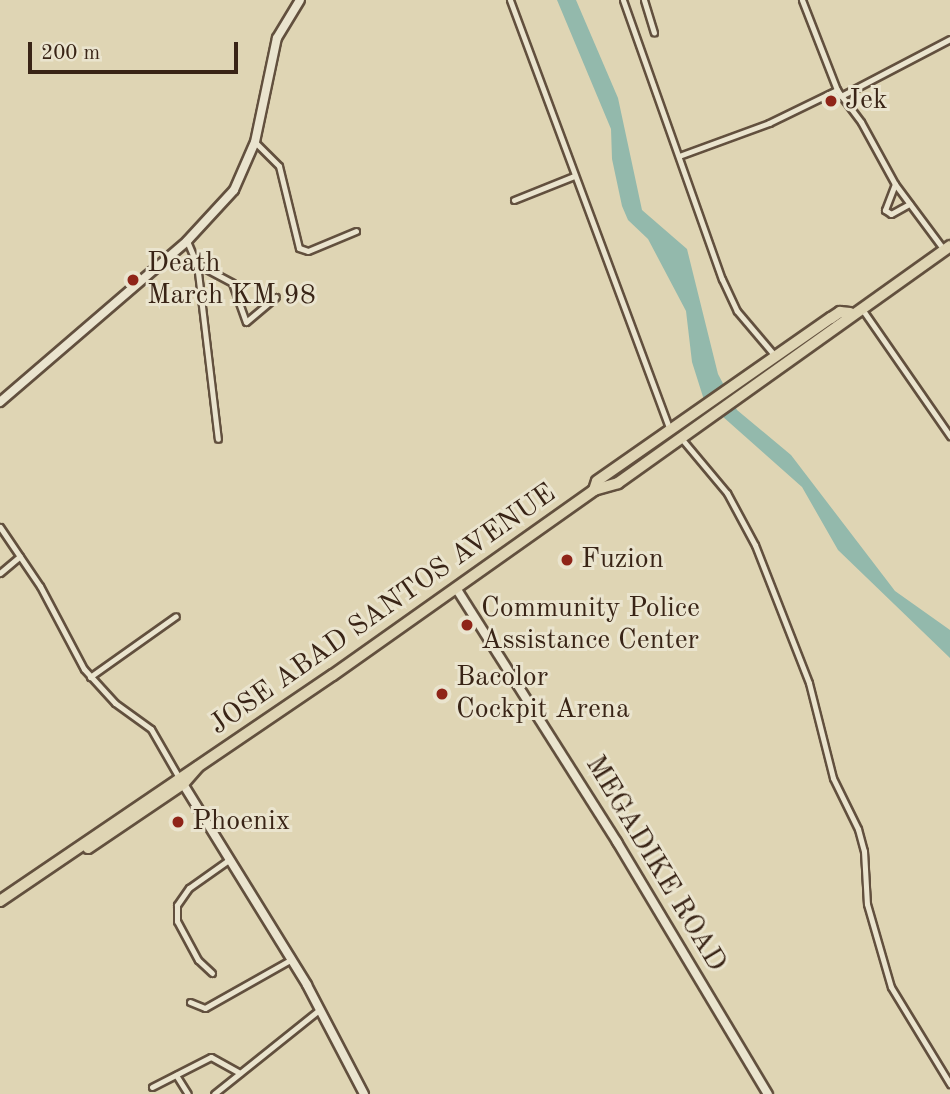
<!DOCTYPE html>
<style>
body{margin:0}
#map{position:relative;width:950px;height:1094px;overflow:hidden;background:#dfd5b4;font-family:"Old Standard TT",serif}
div>[style]{position:absolute}
.water>*{inset:0;background:#93b9ac}
.roads{filter:drop-shadow(2px 0 #62503e) drop-shadow(-2px 0 #62503e) drop-shadow(0 2px #62503e) drop-shadow(0 -2px #62503e)}
.street>*{height:5px;margin:-2.5px;padding:0 2.5px;transform-origin:2.5px;border-radius:2.5px;background:#eae4ce}
.secondary>*{height:8px;margin:-4px;padding:0 4px;transform-origin:4px;border-radius:4px;background:#eae4ce}
.highway>*{height:10px;margin:-5px;padding:0 5px;transform-origin:5px;border-radius:5px;background:#dfd5b4}
.dots>*{width:19px;height:19px;translate:-50% -50%;box-sizing:border-box;border:4px solid #eae4ce;border-radius:50%}
span{translate:-50% -50%;white-space:nowrap;text-align:center;line-height:1.15;-webkit-text-stroke:6px #eae4ce;paint-order:stroke}
.poi-label{font-size:28px;color:#392416}
.left{translate:0 -50%;text-align:left}
.street-label{font-size:28px;color:#392416}
.scale{position:absolute;left:28px;top:42px;width:210px;height:32px;box-sizing:border-box;border:4px solid #392416;border-top:0;padding-left:9px;font-size:21px;line-height:24px;white-space:nowrap;color:#392416;-webkit-text-stroke:5px #eae4ce;paint-order:stroke}
</style>
<div id="map">
<div class="water">
<i style="clip-path:polygon(557px 0,576px 0,618px 98px,642px 210px,687px 249px,718px 374px,737px 410px,791px 455px,895px 591px,950px 630px,950px 658px,838px 550px,802px 487px,704px 400px,692px 362px,686px 311px,648px 239px,628px 220px,622px 206px,612px 159px,611px 129px)"></i>
</div>
<div class="roads">
<div class="street">
<i style="left:510px;top:0;width:460px;rotate:69.6deg"></i>
<i style="left:623px;top:0;width:296px;rotate:70.5deg"></i>
<i style="left:722px;top:279px;width:35px;rotate:65deg"></i>
<i style="left:737px;top:311px;width:59px;rotate:49.8deg"></i>
<i style="left:644px;top:0;width:34px;rotate:73deg"></i>
<i style="left:802px;top:0;width:97px;rotate:68.7deg"></i>
<i style="left:837px;top:90px;width:40px;rotate:53deg"></i>
<i style="left:861px;top:122px;width:71px;rotate:61.3deg"></i>
<i style="left:895px;top:184px;width:82px;rotate:53.4deg"></i>
<i style="left:841px;top:96px;width:123px;rotate:-27.6deg"></i>
<i style="left:255px;top:142px;width:34px;rotate:45deg"></i>
<i style="left:279px;top:166px;width:84px;rotate:76.3deg"></i>
<i style="left:299px;top:248px;width:9px;rotate:18deg"></i>
<i style="left:308px;top:251px;width:52px;rotate:-22.6deg"></i>
<i style="left:679px;top:156px;width:96px;rotate:-20.1deg"></i>
<i style="left:769px;top:123px;width:76px;rotate:-25.9deg"></i>
<i style="left:895px;top:184px;width:28px;rotate:111deg"></i>
<i style="left:885px;top:210px;width:7px;rotate:34deg"></i>
<i style="left:891px;top:214px;width:21px;rotate:-29deg"></i>
<i style="left:514px;top:200px;width:65px;rotate:-21.8deg"></i>
<i style="left:187px;top:241px;width:25px;rotate:67deg"></i>
<i style="left:197px;top:264px;width:176px;rotate:83.2deg"></i>
<i style="left:197px;top:264px;width:40px;rotate:28deg"></i>
<i style="left:232px;top:283px;width:41px;rotate:70.3deg"></i>
<i style="left:246px;top:322px;width:39px;rotate:-40deg"></i>
<i style="left:862px;top:309px;width:155px;rotate:55.3deg"></i>
<i style="left:681px;top:438px;width:72px;rotate:50.1deg"></i>
<i style="left:727px;top:493px;width:59px;rotate:61.7deg"></i>
<i style="left:755px;top:545px;width:148px;rotate:68.6deg"></i>
<i style="left:809px;top:683px;width:98px;rotate:75.8deg"></i>
<i style="left:833px;top:778px;width:57px;rotate:63.9deg"></i>
<i style="left:858px;top:829px;width:23px;rotate:75deg"></i>
<i style="left:864px;top:851px;width:53px;rotate:86.8deg"></i>
<i style="left:867px;top:904px;width:86px;rotate:73.9deg"></i>
<i style="left:891px;top:987px;width:114px;rotate:58.7deg"></i>
<i style="left:0;top:527px;width:71px;rotate:55.9deg"></i>
<i style="left:40px;top:586px;width:94px;rotate:62.1deg"></i>
<i style="left:84px;top:669px;width:46px;rotate:47.6deg"></i>
<i style="left:115px;top:703px;width:44px;rotate:35.8deg"></i>
<i style="left:151px;top:729px;width:54px;rotate:60.1deg"></i>
<i style="left:0;top:573px;width:26px;rotate:-40deg"></i>
<i style="left:90px;top:677px;width:105px;rotate:-35.3deg"></i>
<i style="left:212px;top:973px;width:19px;rotate:-137deg"></i>
<i style="left:198px;top:960px;width:44px;rotate:-118.3deg"></i>
<i style="left:177px;top:921px;width:16px;rotate:-90deg"></i>
<i style="left:177px;top:905px;width:21px;rotate:-55deg"></i>
<i style="left:189px;top:888px;width:50px;rotate:-35.3deg"></i>
<i style="left:190px;top:1002px;width:16px;rotate:22deg"></i>
<i style="left:205px;top:1008px;width:100px;rotate:-29.4deg"></i>
<i style="left:176px;top:1075px;width:22px;rotate:58deg"></i>
<i style="left:152px;top:1087px;width:66px;rotate:-27deg"></i>
<i style="left:211px;top:1057px;width:33px;rotate:29deg"></i>
<i style="left:214px;top:1094px;width:136px;rotate:-38.7deg"></i>
</div>
<div class="secondary">
<i style="left:0;top:402px;width:247px;rotate:-40.7deg"></i>
<i style="left:187px;top:241px;width:69px;rotate:-47.3deg"></i>
<i style="left:234px;top:190px;width:52px;rotate:-66.4deg"></i>
<i style="left:255px;top:142px;width:106px;rotate:-78.1deg"></i>
<i style="left:277px;top:38px;width:44px;rotate:-58.8deg"></i>
<i style="left:456px;top:588px;width:301px;rotate:57.6deg"></i>
<i style="left:617px;top:842px;width:294px;rotate:59.1deg"></i>
<i style="left:180px;top:779px;width:242px;rotate:58.3deg"></i>
<i style="left:307px;top:985px;width:123px;rotate:62.4deg"></i>
</div>
<div class="highway">
<i style="left:594px;top:490px;width:9px;rotate:-72deg"></i>
<i style="left:597px;top:481px;width:285px;rotate:-34.9deg"></i>
<i style="left:831px;top:318px;width:11px;rotate:-34deg"></i>
<i style="left:840px;top:312px;width:10px;rotate:6deg"></i>
<i style="left:88px;top:848px;width:115px;rotate:-34deg"></i>
<i style="left:183px;top:784px;width:23px;rotate:-49deg"></i>
<i style="left:0;top:901px;width:402px;rotate:-34.2deg"></i>
<i style="left:333px;top:675px;width:320px;rotate:-35.3deg"></i>
<i style="left:594px;top:490px;width:25px;rotate:-16deg"></i>
<i style="left:618px;top:483px;width:408px;rotate:-35.5deg"></i>
</div>
</div>
<div class="dots">
<i style="left:831px;top:101px;background:#8f2418"></i>
<i style="left:133px;top:280px;background:#8f2418"></i>
<i style="left:567px;top:560px;background:#8f2418"></i>
<i style="left:467px;top:625px;background:#8f2418"></i>
<i style="left:442px;top:694px;background:#8f2418"></i>
<i style="left:178px;top:822px;background:#8f2418"></i>
</div>
<div class="poi-label">
<span class="left" style="left:845px;top:101px">Jek</span>
<span class="left" style="left:147px;top:280px">Death<br>March KM 98</span>
<span class="left" style="left:581px;top:560px">Fuzion</span>
<span class="left" style="left:481px;top:625px">Community Police<br>Assistance Center</span>
<span class="left" style="left:456px;top:694px">Bacolor<br>Cockpit Arena</span>
<span class="left" style="left:192px;top:822px">Phoenix</span>
</div>
<div class="street-label">
<span style="left:383px;top:610px;rotate:-35deg">JOSE ABAD SANTOS AVENUE</span>
<span style="left:655px;top:864px;rotate:59deg">MEGADIKE ROAD</span>
</div>
<div class="scale">200 m</div>
</div>
